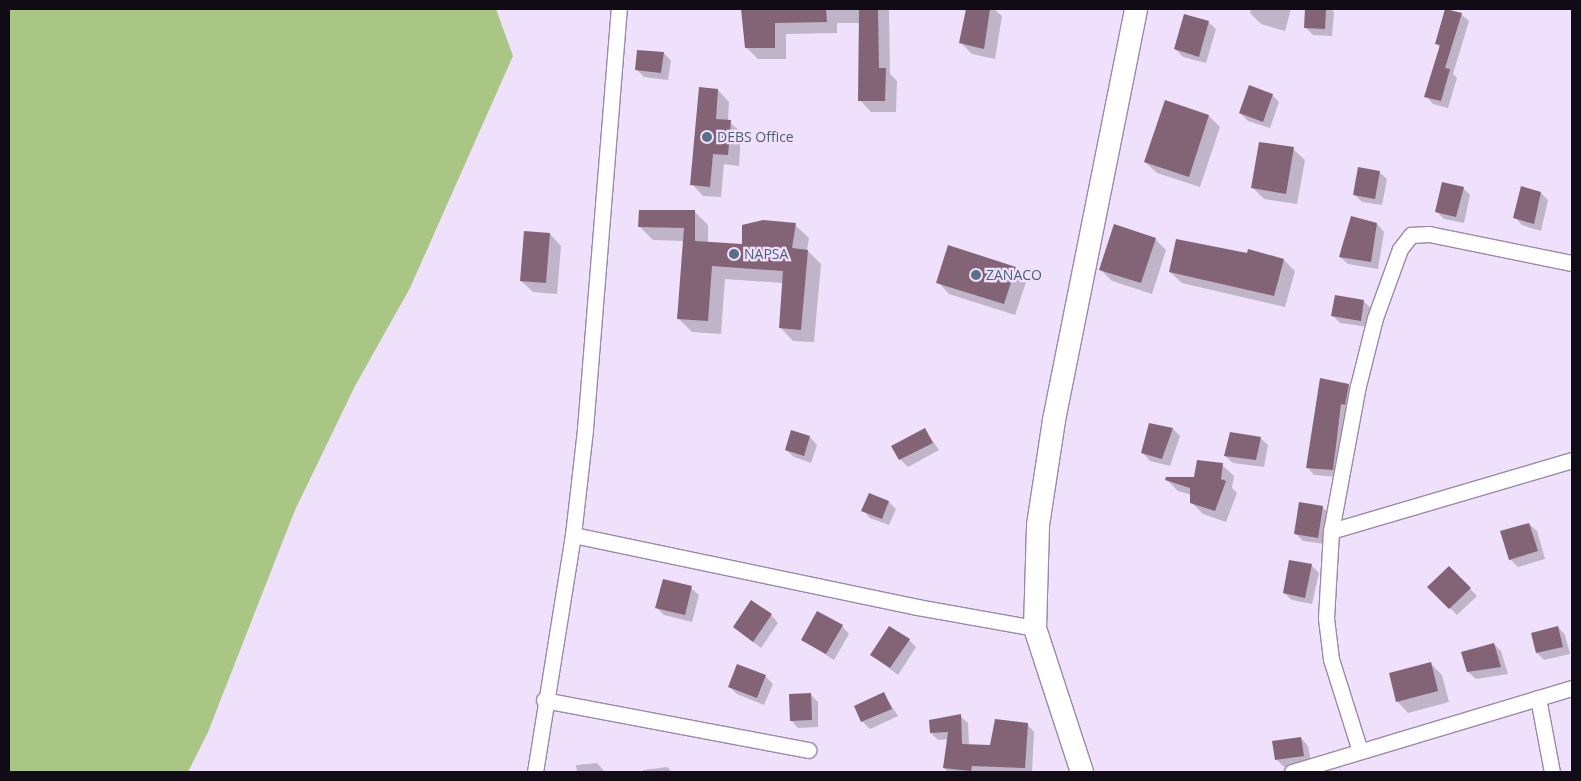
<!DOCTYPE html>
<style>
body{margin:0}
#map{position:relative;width:1581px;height:781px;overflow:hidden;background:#efe1fb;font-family:"Open Sans",sans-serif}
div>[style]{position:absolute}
.green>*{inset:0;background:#aac685}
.shadow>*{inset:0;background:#0003}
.building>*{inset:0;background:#826476}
.roads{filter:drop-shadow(1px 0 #9a89a7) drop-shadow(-1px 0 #9a89a7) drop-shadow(0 1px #9a89a7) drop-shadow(0 -1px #9a89a7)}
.street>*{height:15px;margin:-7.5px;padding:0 7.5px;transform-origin:7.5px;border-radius:7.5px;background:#fff}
.secondary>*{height:22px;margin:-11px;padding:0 11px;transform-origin:11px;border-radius:11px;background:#fff}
.dots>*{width:14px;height:14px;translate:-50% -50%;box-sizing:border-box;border:2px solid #efe1fb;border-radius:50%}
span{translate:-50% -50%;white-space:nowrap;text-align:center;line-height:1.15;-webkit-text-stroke:4.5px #efe1fb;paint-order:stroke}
.service-label{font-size:14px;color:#4e5e75}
.left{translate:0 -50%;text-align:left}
.frame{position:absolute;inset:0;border:10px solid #110b16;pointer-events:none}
</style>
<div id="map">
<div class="green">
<i style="clip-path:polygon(9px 9px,496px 9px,513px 56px,410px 288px,355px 386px,295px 510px,208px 732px,188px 772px,9px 772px)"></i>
</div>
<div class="shadow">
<i style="clip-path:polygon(744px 9px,889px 9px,890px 74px,897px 81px,896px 112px,871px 112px,860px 100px,860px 23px,837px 23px,837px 33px,786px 34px,786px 59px,758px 59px,746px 47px)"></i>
<i style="clip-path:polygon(967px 9px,994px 9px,1002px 16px,995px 59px,972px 54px,961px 43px)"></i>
<i style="clip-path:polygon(1251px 9px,1291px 9px,1285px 31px,1261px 24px,1250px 13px)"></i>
<i style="clip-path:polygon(1307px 9px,1331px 9px,1334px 12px,1332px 36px,1313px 35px,1305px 27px)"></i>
<i style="clip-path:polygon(1447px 9px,1461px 14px,1469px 21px,1453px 74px,1457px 78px,1448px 108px,1433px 104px,1426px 96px,1440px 48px,1436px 43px)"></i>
<i style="clip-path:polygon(1208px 22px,1216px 29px,1206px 63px,1183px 57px,1175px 49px)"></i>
<i style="clip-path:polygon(664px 53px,671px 61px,668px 80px,644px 77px,636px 69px)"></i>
<i style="clip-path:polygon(718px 90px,729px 102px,728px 121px,741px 132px,739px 166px,724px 164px,721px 197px,703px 196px,692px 184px)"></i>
<i style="clip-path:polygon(1272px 95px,1279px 102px,1270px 128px,1248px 121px,1240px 113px)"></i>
<i style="clip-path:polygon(1209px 116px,1220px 127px,1200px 187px,1157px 173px,1145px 162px)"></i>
<i style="clip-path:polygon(1293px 149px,1305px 160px,1297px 204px,1264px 199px,1252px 187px)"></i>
<i style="clip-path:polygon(1379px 172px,1387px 179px,1382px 205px,1362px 202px,1355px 195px)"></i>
<i style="clip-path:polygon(1463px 188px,1470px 195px,1464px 223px,1444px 219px,1437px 212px)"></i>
<i style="clip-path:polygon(1541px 193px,1548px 200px,1541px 231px,1522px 225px,1515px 217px)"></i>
<i style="clip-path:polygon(694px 211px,708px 225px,708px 243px,744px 246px,795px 225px,809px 238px,807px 250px,821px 264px,814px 342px,793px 341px,780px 327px,783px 283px,725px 279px,721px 334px,692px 332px,678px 318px,684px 241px,653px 240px,640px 227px)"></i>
<i style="clip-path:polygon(1377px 224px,1384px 232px,1378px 269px,1348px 264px,1340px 257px,1344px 239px)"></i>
<i style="clip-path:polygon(550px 234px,561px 246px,557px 294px,533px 292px,521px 281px)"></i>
<i style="clip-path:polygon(1155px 239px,1166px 250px,1152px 294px,1112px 281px,1101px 270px)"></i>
<i style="clip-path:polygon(1284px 260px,1295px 271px,1285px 307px,1182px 283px,1170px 272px)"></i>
<i style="clip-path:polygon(1015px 268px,1027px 279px,1015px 315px,949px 294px,938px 282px)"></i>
<i style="clip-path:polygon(1363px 301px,1371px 308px,1368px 327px,1340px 323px,1333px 316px)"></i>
<i style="clip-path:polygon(1348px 385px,1356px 392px,1340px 477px,1314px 475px,1307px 467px)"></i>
<i style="clip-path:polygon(1173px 429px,1180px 436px,1170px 466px,1150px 461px,1143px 453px)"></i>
<i style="clip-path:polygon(925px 430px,939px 450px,908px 467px,900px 459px)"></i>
<i style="clip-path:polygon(810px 437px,817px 445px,811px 463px,794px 457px,786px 450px)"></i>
<i style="clip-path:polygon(1260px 438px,1268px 445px,1264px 467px,1233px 463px,1225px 456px)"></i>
<i style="clip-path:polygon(1222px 465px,1234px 476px,1232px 488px,1237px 493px,1226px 522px,1203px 514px,1192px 503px,1192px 495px,1178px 491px,1167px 480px,1195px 478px)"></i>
<i style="clip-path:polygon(889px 502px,896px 509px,889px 525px,870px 518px,863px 510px)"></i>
<i style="clip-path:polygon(1322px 507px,1330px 514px,1325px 544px,1303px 541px,1296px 534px)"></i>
<i style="clip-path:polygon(1529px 524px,1537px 531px,1545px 559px,1518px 567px,1510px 559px)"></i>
<i style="clip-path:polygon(1311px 565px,1319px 573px,1312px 604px,1292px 600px,1284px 593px)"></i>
<i style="clip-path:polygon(1449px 567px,1477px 596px,1457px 615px,1429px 587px)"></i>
<i style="clip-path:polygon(691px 588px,699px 595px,692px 622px,664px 615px,657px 608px)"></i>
<i style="clip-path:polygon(771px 615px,778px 623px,761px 648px,734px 627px)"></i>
<i style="clip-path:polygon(842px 626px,849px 634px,834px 660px,802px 640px)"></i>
<i style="clip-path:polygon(1558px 627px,1565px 635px,1570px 654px,1544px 660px,1537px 653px)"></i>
<i style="clip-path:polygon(909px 640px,916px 647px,898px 675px,872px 655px)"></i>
<i style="clip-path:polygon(1494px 644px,1501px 651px,1508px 674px,1476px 679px,1468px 672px)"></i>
<i style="clip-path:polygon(1431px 664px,1442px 675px,1449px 702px,1408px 713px,1397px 701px)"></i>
<i style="clip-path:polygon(765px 676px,773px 684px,764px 705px,737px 694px,730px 687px)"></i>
<i style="clip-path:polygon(884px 694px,898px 716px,870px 729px,862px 721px)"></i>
<i style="clip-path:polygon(811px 695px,818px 702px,818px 727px,798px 728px,791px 720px)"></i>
<i style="clip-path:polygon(960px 716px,968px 723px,969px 746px,991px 747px,1027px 724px,1034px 732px,1032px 772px,948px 772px,944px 768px,948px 739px,938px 740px,931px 733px)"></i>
<i style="clip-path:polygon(1301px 738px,1308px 746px,1311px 763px,1284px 767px,1277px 760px)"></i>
<i style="clip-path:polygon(597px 763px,605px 772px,577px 772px,576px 765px)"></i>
<i style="clip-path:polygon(667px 767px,672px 772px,643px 772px,643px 770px)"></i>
</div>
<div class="building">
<i style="clip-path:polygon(741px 9px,826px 9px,827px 22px,775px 23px,775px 48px,745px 48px)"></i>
<i style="clip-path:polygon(859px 9px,878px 9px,879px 68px,886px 68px,885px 101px,858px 101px)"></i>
<i style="clip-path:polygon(966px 9px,990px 9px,984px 49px,959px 43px)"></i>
<i style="clip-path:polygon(1305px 9px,1326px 9px,1325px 29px,1304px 28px)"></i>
<i style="clip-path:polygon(1445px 9px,1462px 13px,1445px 68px,1450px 69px,1441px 101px,1424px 97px,1440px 45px,1435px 44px)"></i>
<i style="clip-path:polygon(1184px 14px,1209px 21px,1199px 57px,1174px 49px)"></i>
<i style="clip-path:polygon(637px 50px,664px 52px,661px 73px,635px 70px)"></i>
<i style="clip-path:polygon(1249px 85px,1273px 94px,1263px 122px,1239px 113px)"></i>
<i style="clip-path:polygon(699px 87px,718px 89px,716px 119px,731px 120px,728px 155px,713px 154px,710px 187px,690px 185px)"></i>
<i style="clip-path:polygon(1165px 100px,1209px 115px,1189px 177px,1144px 162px)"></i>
<i style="clip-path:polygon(1259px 142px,1294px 147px,1286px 194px,1251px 188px)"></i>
<i style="clip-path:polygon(1358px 167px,1380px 171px,1375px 199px,1353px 195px)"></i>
<i style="clip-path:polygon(1442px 182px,1464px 187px,1456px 217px,1435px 212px)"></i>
<i style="clip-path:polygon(1521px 186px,1541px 192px,1534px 224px,1513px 218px)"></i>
<i style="clip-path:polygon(639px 210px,695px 210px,695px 241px,742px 244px,742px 225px,763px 220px,796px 223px,792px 248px,808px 250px,801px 330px,779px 328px,783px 271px,712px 266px,708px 321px,677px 319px,684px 228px,638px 227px)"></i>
<i style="clip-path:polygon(1351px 216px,1377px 223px,1371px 262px,1339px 257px)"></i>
<i style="clip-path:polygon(1114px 224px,1156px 238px,1141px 283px,1099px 270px)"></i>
<i style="clip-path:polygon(524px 231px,550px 233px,546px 283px,520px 281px)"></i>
<i style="clip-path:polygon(1176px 239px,1247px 253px,1248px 249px,1284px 259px,1274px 296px,1169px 272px)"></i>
<i style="clip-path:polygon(948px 245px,1016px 267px,1004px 304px,936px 283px)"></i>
<i style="clip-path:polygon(1335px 295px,1364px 300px,1361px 321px,1331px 316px)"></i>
<i style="clip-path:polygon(1320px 378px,1349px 384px,1345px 405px,1341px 404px,1333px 470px,1306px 468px)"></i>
<i style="clip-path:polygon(1149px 423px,1173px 428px,1162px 459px,1141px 453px)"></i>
<i style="clip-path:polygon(925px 428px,933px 443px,899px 460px,891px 446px)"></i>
<i style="clip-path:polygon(791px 430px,810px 436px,804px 456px,785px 450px)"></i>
<i style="clip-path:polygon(1230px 432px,1261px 437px,1256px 460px,1224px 456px)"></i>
<i style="clip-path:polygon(1197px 460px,1223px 463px,1221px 479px,1226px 481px,1215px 511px,1190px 503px,1190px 488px,1165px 480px,1166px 477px,1194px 477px)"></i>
<i style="clip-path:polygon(869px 493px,889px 501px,882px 519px,861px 511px)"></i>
<i style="clip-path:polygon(1299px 502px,1323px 506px,1318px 538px,1294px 534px)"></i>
<i style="clip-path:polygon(1529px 523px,1538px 551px,1509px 560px,1500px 531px)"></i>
<i style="clip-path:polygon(1289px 560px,1312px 564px,1305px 598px,1283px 593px)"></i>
<i style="clip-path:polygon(1449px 566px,1471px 588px,1449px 609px,1427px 587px)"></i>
<i style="clip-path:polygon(663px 579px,692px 586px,685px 615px,655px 608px)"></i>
<i style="clip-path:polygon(751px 600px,772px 614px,753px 642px,733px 627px)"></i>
<i style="clip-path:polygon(817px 611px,843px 625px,826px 654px,801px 640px)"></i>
<i style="clip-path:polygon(889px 626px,910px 639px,890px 668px,870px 655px)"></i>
<i style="clip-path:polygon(1558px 626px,1563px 647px,1536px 653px,1531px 633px)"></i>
<i style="clip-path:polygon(1494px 643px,1501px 667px,1467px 672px,1461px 652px)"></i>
<i style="clip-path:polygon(1431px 662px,1438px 691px,1396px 702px,1389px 673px)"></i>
<i style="clip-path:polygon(737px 664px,766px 675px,757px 698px,728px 687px)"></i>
<i style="clip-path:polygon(884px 692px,892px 709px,861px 722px,854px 706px)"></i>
<i style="clip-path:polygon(811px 693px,812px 720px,790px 721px,789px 694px)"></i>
<i style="clip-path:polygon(961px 714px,962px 744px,990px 745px,995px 719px,1028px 723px,1025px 768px,972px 766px,971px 771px,943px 768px,948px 732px,930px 733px,929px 720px)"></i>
<i style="clip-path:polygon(1301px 737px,1304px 756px,1275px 760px,1272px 741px)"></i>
</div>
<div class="roads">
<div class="street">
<i style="left:1331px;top:531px;width:251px;rotate:-16.4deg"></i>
<i style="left:573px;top:535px;width:351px;rotate:11.8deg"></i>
<i style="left:917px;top:607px;width:120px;rotate:10.1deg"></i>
<i style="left:1538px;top:698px;width:75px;rotate:79.3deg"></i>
<i style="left:544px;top:700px;width:269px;rotate:10.7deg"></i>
<i style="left:1360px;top:751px;width:96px;rotate:-107.5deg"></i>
<i style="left:1331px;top:659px;width:41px;rotate:-97deg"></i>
<i style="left:1326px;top:618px;width:87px;rotate:-86.7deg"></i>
<i style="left:1331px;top:531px;width:147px;rotate:-79.5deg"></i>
<i style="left:1358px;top:386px;width:70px;rotate:-76deg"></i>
<i style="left:1375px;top:318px;width:73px;rotate:-70.1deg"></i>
<i style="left:1400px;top:249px;width:18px;rotate:-52deg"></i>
<i style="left:1411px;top:235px;width:18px;rotate:-3deg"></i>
<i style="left:1429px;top:234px;width:146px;rotate:11.5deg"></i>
<i style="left:535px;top:772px;width:240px;rotate:-80.9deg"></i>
<i style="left:573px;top:535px;width:107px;rotate:-83.5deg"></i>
<i style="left:585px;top:429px;width:421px;rotate:-85.4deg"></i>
<i style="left:1292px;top:772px;width:292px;rotate:-16.7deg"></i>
</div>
<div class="secondary">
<i style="left:1082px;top:772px;width:151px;rotate:-108.1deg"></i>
<i style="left:1035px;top:628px;width:103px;rotate:-88.3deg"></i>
<i style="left:1038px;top:525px;width:106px;rotate:-81.3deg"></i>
<i style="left:1054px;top:420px;width:419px;rotate:-78.7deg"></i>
</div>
</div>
<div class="dots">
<i style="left:707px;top:137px;background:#5c6f8a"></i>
<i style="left:734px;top:254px;background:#5c6f8a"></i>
<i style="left:976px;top:275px;background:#5c6f8a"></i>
</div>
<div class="service-label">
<span class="left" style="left:717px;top:137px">DEBS Office</span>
<span class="left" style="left:744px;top:254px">NAPSA</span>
<span class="left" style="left:986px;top:275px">ZANACO</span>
</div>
<div class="frame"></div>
</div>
